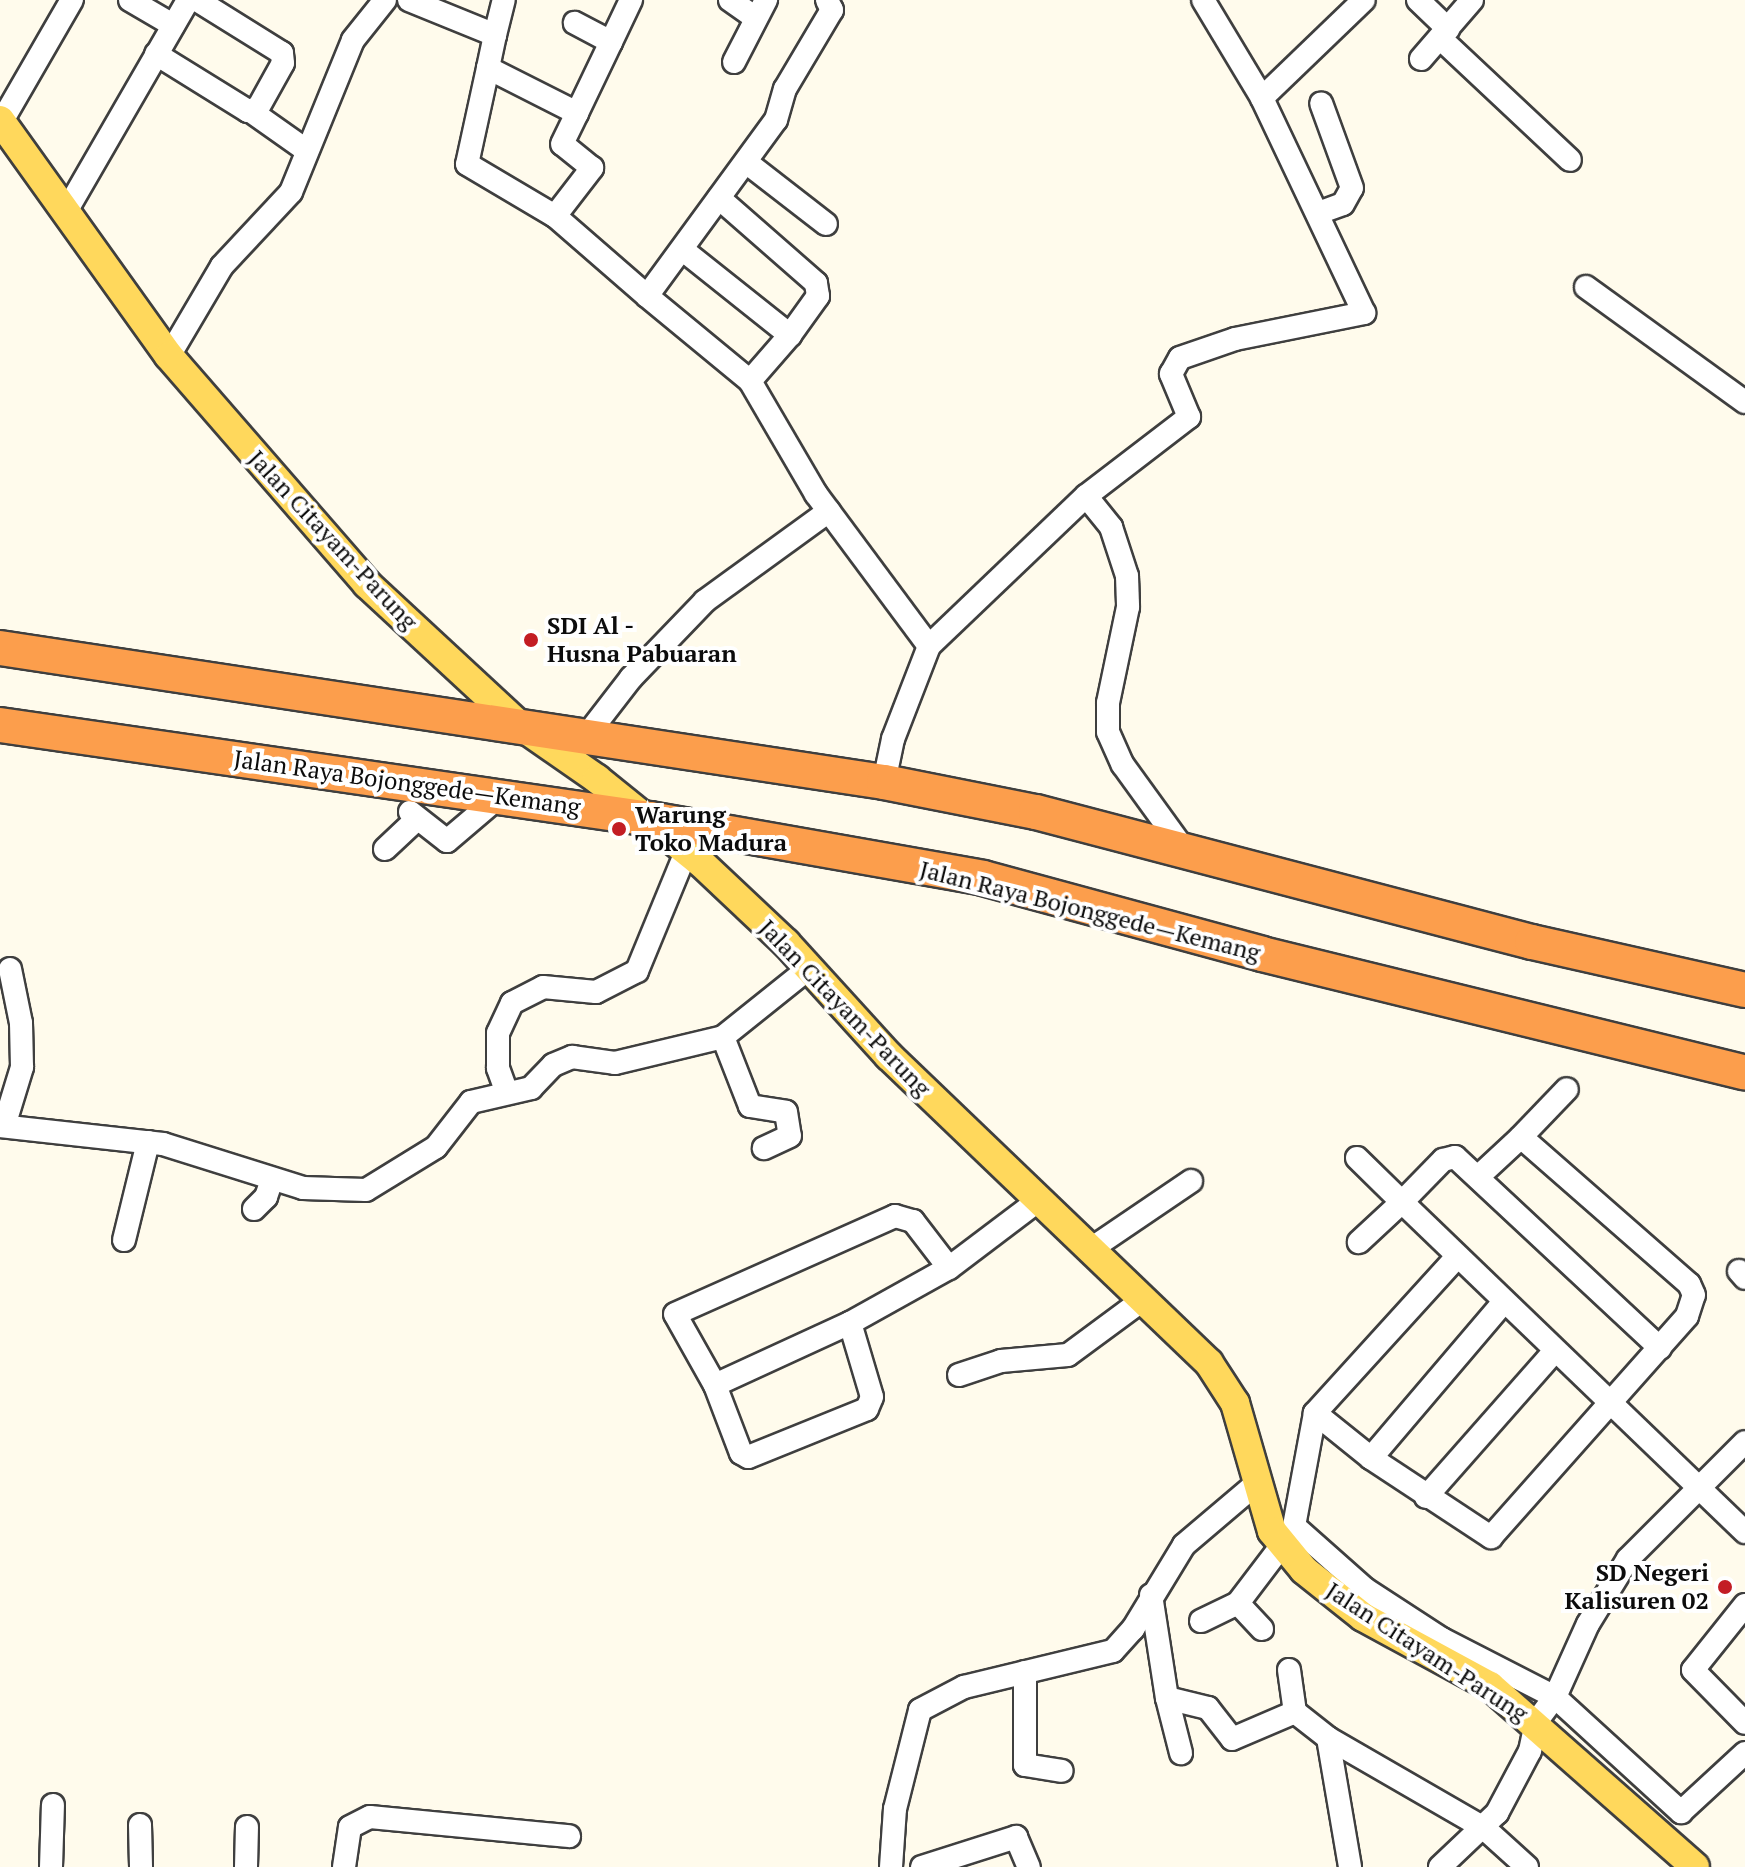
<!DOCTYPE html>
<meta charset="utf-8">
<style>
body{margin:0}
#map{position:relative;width:1745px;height:1867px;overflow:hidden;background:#fffbec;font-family:"PT Serif",serif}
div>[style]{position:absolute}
.roads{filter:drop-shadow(2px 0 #3f3f3f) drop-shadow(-2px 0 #3f3f3f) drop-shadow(0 2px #3f3f3f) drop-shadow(0 -2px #3f3f3f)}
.minor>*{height:22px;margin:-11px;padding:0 11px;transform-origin:11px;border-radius:11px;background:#fff}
.major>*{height:28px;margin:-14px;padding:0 14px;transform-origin:14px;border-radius:14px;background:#ffd85c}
.highway>*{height:34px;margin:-17px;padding:0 17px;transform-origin:17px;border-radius:17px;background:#fc9e4c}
.dots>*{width:22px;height:22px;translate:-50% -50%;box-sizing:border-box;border:4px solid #fff;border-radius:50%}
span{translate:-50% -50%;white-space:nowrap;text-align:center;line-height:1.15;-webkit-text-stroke:8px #fff;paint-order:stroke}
.street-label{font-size:24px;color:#0c0c0c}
.poi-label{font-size:24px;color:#0c0c0c;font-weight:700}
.left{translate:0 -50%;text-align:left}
.right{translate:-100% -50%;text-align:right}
</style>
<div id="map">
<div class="roads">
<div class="minor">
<i style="left:130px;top:0;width:50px;rotate:30.2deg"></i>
<i style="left:409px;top:0;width:93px;rotate:22.1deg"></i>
<i style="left:495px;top:35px;width:34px;rotate:102deg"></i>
<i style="left:488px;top:68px;width:100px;rotate:26.8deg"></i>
<i style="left:577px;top:113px;width:79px;rotate:-64.4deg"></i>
<i style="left:611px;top:42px;width:41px;rotate:-152.2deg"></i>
<i style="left:730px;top:0;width:29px;rotate:35deg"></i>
<i style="left:1418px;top:0;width:42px;rotate:44deg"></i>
<i style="left:495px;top:35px;width:36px;rotate:-76deg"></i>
<i style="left:1440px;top:38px;width:178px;rotate:43.2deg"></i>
<i style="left:611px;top:42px;width:47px;rotate:-64.5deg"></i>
<i style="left:156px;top:54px;width:108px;rotate:31.8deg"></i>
<i style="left:248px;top:111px;width:10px;rotate:-17deg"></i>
<i style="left:258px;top:108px;width:51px;rotate:-60.9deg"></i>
<i style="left:283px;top:63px;width:10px;rotate:-96deg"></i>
<i style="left:282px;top:53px;width:100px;rotate:-148.1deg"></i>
<i style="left:1421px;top:59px;width:78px;rotate:-49.2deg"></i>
<i style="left:734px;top:62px;width:70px;rotate:-62.7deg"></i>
<i style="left:488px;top:68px;width:98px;rotate:102.3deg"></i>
<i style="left:467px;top:164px;width:102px;rotate:30.6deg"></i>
<i style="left:555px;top:216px;width:122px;rotate:41deg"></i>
<i style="left:647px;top:296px;width:218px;rotate:-53.8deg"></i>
<i style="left:776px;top:120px;width:32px;rotate:-74deg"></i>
<i style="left:785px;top:89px;width:92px;rotate:-59.3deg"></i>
<i style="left:832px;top:10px;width:11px;rotate:-117deg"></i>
<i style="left:1262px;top:98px;width:141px;rotate:-43.9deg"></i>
<i style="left:252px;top:112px;width:62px;rotate:35.2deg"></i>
<i style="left:2px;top:121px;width:140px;rotate:-60deg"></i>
<i style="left:746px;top:162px;width:101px;rotate:37.8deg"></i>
<i style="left:68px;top:208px;width:240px;rotate:-60deg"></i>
<i style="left:1321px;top:212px;width:23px;rotate:-20deg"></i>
<i style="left:1343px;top:204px;width:18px;rotate:-61deg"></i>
<i style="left:1352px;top:188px;width:90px;rotate:-110deg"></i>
<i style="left:555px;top:216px;width:61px;rotate:-52.4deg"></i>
<i style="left:592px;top:168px;width:38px;rotate:-141deg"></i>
<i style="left:562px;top:144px;width:34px;rotate:-64deg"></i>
<i style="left:683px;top:250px;width:137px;rotate:38.5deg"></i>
<i style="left:1586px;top:287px;width:196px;rotate:35.9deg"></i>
<i style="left:647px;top:296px;width:134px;rotate:39.5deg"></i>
<i style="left:750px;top:381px;width:61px;rotate:-49deg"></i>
<i style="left:790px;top:335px;width:48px;rotate:-54.3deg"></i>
<i style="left:818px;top:296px;width:13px;rotate:-99deg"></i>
<i style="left:816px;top:283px;width:129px;rotate:-138.8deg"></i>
<i style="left:169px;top:356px;width:104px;rotate:-59.5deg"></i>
<i style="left:222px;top:266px;width:101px;rotate:-47deg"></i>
<i style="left:291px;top:192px;width:164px;rotate:-67.8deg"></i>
<i style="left:353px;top:40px;width:51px;rotate:-51.3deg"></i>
<i style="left:750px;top:381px;width:131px;rotate:59.7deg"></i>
<i style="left:816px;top:494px;width:189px;rotate:53.4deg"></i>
<i style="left:1086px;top:496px;width:40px;rotate:51deg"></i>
<i style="left:1111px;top:527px;width:52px;rotate:71.9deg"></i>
<i style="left:1127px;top:576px;width:31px;rotate:88deg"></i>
<i style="left:1128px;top:607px;width:98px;rotate:101.8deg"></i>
<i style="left:1108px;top:703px;width:29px;rotate:90deg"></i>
<i style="left:1108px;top:732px;width:36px;rotate:66deg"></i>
<i style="left:1123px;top:765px;width:107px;rotate:54.1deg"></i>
<i style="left:587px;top:735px;width:72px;rotate:-52.3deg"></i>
<i style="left:631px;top:678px;width:107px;rotate:-46.1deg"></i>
<i style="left:705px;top:601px;width:153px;rotate:-36deg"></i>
<i style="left:884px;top:782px;width:44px;rotate:-78.2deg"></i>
<i style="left:893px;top:739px;width:100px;rotate:-68.8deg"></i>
<i style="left:929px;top:646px;width:217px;rotate:-43.7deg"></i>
<i style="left:1086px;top:496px;width:130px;rotate:-37.5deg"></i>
<i style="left:1189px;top:417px;width:47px;rotate:-112.7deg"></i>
<i style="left:1171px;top:374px;width:18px;rotate:-61deg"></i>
<i style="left:1180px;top:358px;width:58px;rotate:-19.1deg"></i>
<i style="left:1235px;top:339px;width:132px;rotate:-11.4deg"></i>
<i style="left:1364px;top:313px;width:238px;rotate:-115.4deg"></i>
<i style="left:1262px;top:98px;width:114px;rotate:-121deg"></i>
<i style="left:410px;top:812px;width:47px;rotate:38.1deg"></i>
<i style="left:447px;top:841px;width:70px;rotate:-40.3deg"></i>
<i style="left:385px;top:849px;width:44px;rotate:-43.2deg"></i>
<i style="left:723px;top:1037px;width:74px;rotate:68.6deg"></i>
<i style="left:750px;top:1106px;width:36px;rotate:9deg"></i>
<i style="left:786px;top:1112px;width:24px;rotate:81deg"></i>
<i style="left:790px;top:1136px;width:29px;rotate:155deg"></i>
<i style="left:507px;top:1093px;width:27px;rotate:-110deg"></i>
<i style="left:498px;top:1068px;width:35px;rotate:-90deg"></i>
<i style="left:498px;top:1033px;width:33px;rotate:-65deg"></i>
<i style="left:512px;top:1003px;width:35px;rotate:-27deg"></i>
<i style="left:543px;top:987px;width:53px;rotate:5.4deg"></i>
<i style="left:596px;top:992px;width:46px;rotate:-27.1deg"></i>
<i style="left:637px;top:971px;width:129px;rotate:-67.6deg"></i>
<i style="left:0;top:1126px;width:164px;rotate:6.3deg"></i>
<i style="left:163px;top:1144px;width:147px;rotate:17.4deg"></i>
<i style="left:303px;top:1188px;width:63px;rotate:1.8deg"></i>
<i style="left:366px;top:1190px;width:82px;rotate:-31.6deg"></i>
<i style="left:436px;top:1147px;width:57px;rotate:-52.1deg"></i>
<i style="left:471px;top:1102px;width:62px;rotate:-13.1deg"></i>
<i style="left:531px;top:1088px;width:32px;rotate:-46deg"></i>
<i style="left:553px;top:1065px;width:21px;rotate:-23deg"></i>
<i style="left:572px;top:1057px;width:43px;rotate:7.9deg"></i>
<i style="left:615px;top:1063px;width:111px;rotate:-13.5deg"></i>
<i style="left:723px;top:1037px;width:110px;rotate:-38.7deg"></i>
<i style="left:4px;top:1126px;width:62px;rotate:-73deg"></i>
<i style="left:22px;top:1067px;width:44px;rotate:-91.3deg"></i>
<i style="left:21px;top:1023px;width:55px;rotate:-101.5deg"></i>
<i style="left:1521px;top:1137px;width:66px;rotate:-46.2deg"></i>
<i style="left:1357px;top:1158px;width:63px;rotate:44.4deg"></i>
<i style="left:1402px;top:1202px;width:59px;rotate:137.1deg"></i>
<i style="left:254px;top:1209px;width:17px;rotate:-45deg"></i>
<i style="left:266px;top:1197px;width:18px;rotate:-71deg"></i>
<i style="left:124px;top:1240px;width:101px;rotate:-76.2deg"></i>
<i style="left:1091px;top:1249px;width:121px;rotate:-34.2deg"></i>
<i style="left:1456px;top:1258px;width:210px;rotate:132.3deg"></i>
<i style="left:1315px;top:1413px;width:72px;rotate:38.8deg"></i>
<i style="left:1371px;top:1458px;width:144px;rotate:33.4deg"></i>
<i style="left:1491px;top:1537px;width:295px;rotate:-48.4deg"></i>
<i style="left:1687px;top:1316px;width:22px;rotate:-72deg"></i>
<i style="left:1694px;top:1295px;width:12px;rotate:-114deg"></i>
<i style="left:1689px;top:1284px;width:223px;rotate:-138.8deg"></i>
<i style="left:1521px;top:1137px;width:57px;rotate:137.1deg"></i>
<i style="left:1739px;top:1271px;width:9px;rotate:49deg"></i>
<i style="left:850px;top:1323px;width:77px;rotate:73.4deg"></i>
<i style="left:872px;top:1397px;width:13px;rotate:113deg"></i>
<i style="left:867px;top:1409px;width:128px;rotate:158deg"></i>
<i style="left:748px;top:1457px;width:8px;rotate:-150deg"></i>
<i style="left:741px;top:1453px;width:73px;rotate:-110.9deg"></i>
<i style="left:715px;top:1385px;width:81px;rotate:-119.4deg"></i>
<i style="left:675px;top:1314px;width:241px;rotate:-24deg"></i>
<i style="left:895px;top:1216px;width:19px;rotate:16deg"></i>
<i style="left:913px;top:1221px;width:59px;rotate:52.5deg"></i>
<i style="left:1660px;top:1348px;width:280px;rotate:-137deg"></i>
<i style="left:1455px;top:1157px;width:12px;rotate:166deg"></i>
<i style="left:1443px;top:1160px;width:59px;rotate:134.3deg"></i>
<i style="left:1402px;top:1202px;width:476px;rotate:43.9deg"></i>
<i style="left:959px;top:1375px;width:44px;rotate:-18.4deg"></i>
<i style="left:1001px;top:1361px;width:67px;rotate:-5.1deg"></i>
<i style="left:1068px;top:1355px;width:94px;rotate:-36.4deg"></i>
<i style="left:715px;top:1385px;width:149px;rotate:-24.7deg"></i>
<i style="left:850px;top:1323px;width:113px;rotate:-29.1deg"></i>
<i style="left:949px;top:1268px;width:113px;rotate:-37.1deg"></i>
<i style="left:1315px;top:1413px;width:115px;rotate:100.5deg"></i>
<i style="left:1294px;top:1526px;width:95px;rotate:41.6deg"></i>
<i style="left:1365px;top:1589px;width:92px;rotate:33deg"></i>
<i style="left:1442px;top:1639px;width:127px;rotate:27.2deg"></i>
<i style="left:1555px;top:1697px;width:171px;rotate:42.4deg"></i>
<i style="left:1681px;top:1812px;width:87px;rotate:-42.7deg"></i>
<i style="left:1371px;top:1458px;width:205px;rotate:-49.6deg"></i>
<i style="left:1426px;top:1497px;width:193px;rotate:-48.6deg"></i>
<i style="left:1151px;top:1595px;width:104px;rotate:81.2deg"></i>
<i style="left:1167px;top:1698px;width:42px;rotate:13.7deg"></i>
<i style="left:1208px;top:1708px;width:39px;rotate:52deg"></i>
<i style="left:1232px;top:1739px;width:69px;rotate:-23.2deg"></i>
<i style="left:1745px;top:1605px;width:83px;rotate:128.7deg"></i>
<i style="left:1693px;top:1670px;width:74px;rotate:45.5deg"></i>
<i style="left:1201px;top:1621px;width:41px;rotate:-25.9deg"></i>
<i style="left:1262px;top:1629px;width:35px;rotate:-133deg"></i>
<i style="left:1238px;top:1603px;width:73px;rotate:-52.8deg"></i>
<i style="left:1289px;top:1670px;width:42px;rotate:81.9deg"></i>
<i style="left:1295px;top:1712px;width:42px;rotate:38.2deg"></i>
<i style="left:1328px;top:1738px;width:180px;rotate:30deg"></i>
<i style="left:1484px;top:1828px;width:58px;rotate:42.2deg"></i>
<i style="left:1025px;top:1672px;width:93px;rotate:90deg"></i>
<i style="left:1025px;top:1765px;width:37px;rotate:9deg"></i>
<i style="left:1167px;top:1698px;width:57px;rotate:75.7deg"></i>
<i style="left:1328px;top:1738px;width:131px;rotate:80.3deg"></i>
<i style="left:140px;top:1825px;width:42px;rotate:88.6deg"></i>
<i style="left:51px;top:1867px;width:62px;rotate:-88.2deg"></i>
<i style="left:246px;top:1867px;width:40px;rotate:-88.6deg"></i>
<i style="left:344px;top:1867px;width:40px;rotate:-81.5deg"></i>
<i style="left:350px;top:1827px;width:22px;rotate:-27deg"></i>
<i style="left:370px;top:1817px;width:200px;rotate:5.5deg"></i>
<i style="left:891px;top:1867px;width:58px;rotate:-86.1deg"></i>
<i style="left:895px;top:1809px;width:102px;rotate:-75.8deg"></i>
<i style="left:920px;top:1710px;width:50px;rotate:-27.6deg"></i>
<i style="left:964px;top:1687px;width:153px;rotate:-13.6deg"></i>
<i style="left:1113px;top:1651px;width:30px;rotate:-48deg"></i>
<i style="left:1133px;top:1629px;width:98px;rotate:-58.7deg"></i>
<i style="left:1184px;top:1545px;width:94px;rotate:-40.3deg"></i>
<i style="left:922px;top:1867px;width:99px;rotate:-17.7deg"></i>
<i style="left:1016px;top:1837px;width:33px;rotate:67deg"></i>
<i style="left:1440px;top:1867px;width:79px;rotate:-43.5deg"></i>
<i style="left:1497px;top:1813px;width:70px;rotate:-62deg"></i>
<i style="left:1530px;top:1751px;width:30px;rotate:-78deg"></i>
<i style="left:1536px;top:1722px;width:31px;rotate:-53deg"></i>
<i style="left:1555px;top:1697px;width:80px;rotate:-65.7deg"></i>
<i style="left:1588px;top:1624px;width:76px;rotate:-58.4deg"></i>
<i style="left:1628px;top:1559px;width:165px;rotate:-45deg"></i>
</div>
<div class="major">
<i style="left:0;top:120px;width:290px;rotate:54.4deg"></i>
<i style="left:169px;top:356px;width:302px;rotate:49deg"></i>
<i style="left:367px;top:584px;width:206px;rotate:42.8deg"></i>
<i style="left:518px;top:724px;width:96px;rotate:34.8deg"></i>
<i style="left:597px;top:779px;width:132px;rotate:38.9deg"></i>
<i style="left:700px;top:862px;width:118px;rotate:43.3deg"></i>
<i style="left:786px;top:943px;width:153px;rotate:47.7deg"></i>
<i style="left:889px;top:1056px;width:443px;rotate:43.8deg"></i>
<i style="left:1209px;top:1363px;width:48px;rotate:57deg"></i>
<i style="left:1235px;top:1403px;width:133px;rotate:73.9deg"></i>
<i style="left:1272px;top:1531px;width:50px;rotate:50.6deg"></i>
<i style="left:1304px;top:1570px;width:75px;rotate:38.5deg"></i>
<i style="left:1363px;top:1617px;width:145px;rotate:28.5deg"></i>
<i style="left:1490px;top:1686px;width:273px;rotate:41.4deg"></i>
</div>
<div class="highway">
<i style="left:0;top:648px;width:894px;rotate:8.62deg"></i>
<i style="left:884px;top:782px;width:155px;rotate:11.2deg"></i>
<i style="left:1036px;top:812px;width:513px;rotate:14.69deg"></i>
<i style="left:1532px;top:942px;width:218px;rotate:12.7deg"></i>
<i style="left:0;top:725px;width:657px;rotate:8.23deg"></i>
<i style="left:650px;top:819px;width:338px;rotate:10deg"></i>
<i style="left:983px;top:878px;width:289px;rotate:15.2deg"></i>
<i style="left:1262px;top:954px;width:497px;rotate:13.8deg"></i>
</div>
</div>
<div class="dots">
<i style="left:531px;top:640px;background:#c31d24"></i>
<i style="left:619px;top:829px;background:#c31d24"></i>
<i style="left:1725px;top:1587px;background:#c31d24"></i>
</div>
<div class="street-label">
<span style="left:333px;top:540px;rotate:47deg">Jalan Citayam-Parung</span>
<span style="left:407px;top:783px;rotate:8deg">Jalan Raya Bojonggede—Kemang</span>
<span style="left:1090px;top:911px;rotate:14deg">Jalan Raya Bojonggede—Kemang</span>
<span style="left:845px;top:1008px;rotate:46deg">Jalan Citayam-Parung</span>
<span style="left:1427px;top:1652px;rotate:33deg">Jalan Citayam-Parung</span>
</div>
<div class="poi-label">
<span class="left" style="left:547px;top:640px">SDI Al -<br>Husna Pabuaran</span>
<span class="left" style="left:635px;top:829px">Warung<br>Toko Madura</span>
<span class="right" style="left:1709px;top:1587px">SD Negeri<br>Kalisuren 02</span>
</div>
</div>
